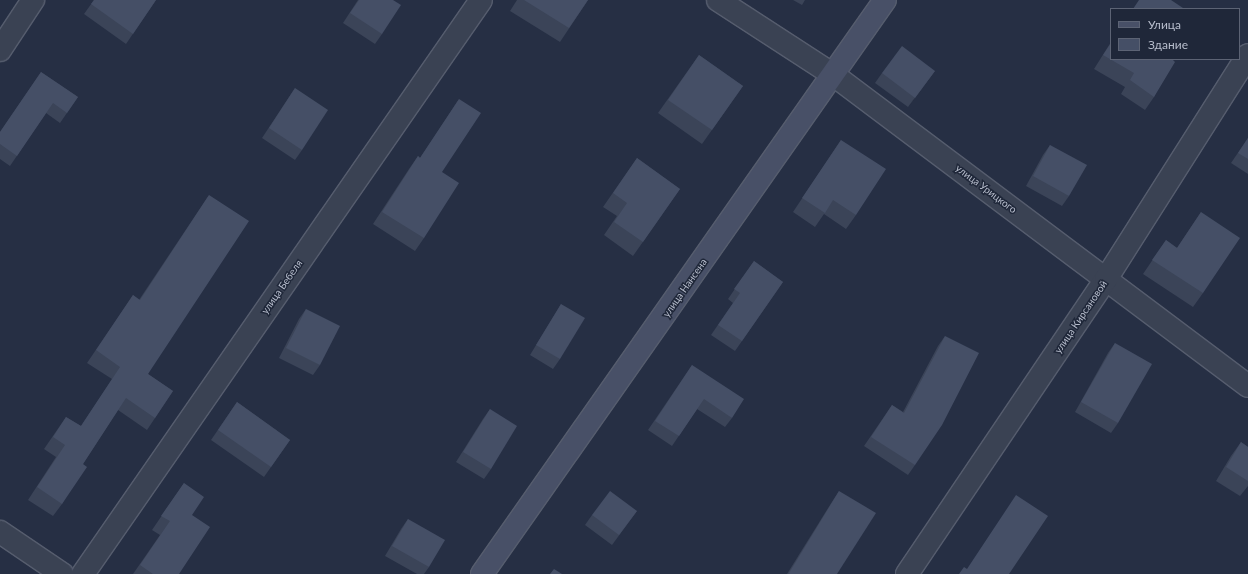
<!DOCTYPE html>
<meta charset="utf-8">
<style>
body{margin:0}
#map{position:relative;width:1248px;height:574px;overflow:hidden;background:#262f44;font-family:Lato,sans-serif}
div>[style]{position:absolute}
.roads{filter:drop-shadow(1px 0 #565d6e) drop-shadow(-1px 0 #565d6e) drop-shadow(0 1px #565d6e) drop-shadow(0 -1px #565d6e)}
.street>*{height:22px;margin:-11px;padding:0 11px;transform-origin:11px;border-radius:11px;background:#3a4253}
.secondary>*{height:22px;margin:-11px;padding:0 11px;transform-origin:11px;border-radius:11px;background:#485067}
.wall>*{inset:0;background:#3b4458}
.shaded-wall>*{inset:0;background:#303747}
.building>*{inset:0;background:#454f66}
span{translate:-50% -50%;white-space:nowrap;text-align:center;line-height:1.15;-webkit-text-stroke:3px #1f2739;paint-order:stroke}
.street-label{font-size:10px;color:#b8becd}
.legend{position:absolute;left:1110px;top:8px;width:130px;height:52px;box-sizing:border-box;background:#1f2739;border:1px solid #5c6374;margin:0;padding:5px 7px;list-style:none;font-size:12px;color:#b8becd}
.legend li{display:flex;align-items:center;gap:8px;height:20px}
.legend b{width:20px;border:1px solid #5c6374}
</style>
<div id="map">
<div class="roads">
<div class="street">
<i style="left:718px;top:0;width:140px;rotate:33deg"></i>
<i style="left:835px;top:76px;width:516px;rotate:36.89deg"></i>
<i style="left:0;top:50px;width:60px;rotate:-56.6deg"></i>
<i style="left:0;top:532px;width:75px;rotate:34.1deg"></i>
<i style="left:83px;top:574px;width:698px;rotate:-55.26deg"></i>
<i style="left:907px;top:574px;width:356px;rotate:-56deg"></i>
<i style="left:1106px;top:279px;width:265px;rotate:-57.6deg"></i>
</div>
<div class="secondary">
<i style="left:482px;top:574px;width:701px;rotate:-54.93deg"></i>
</div>
</div>
<div class="wall">
<i style="clip-path:polygon(94px 0,156px 0,126px 44px,84px 14px)"></i>
<i style="clip-path:polygon(358px 0,393px 0,382px 34px,375px 44px,343px 23px)"></i>
<i style="clip-path:polygon(517px 0,588px 0,560px 42px,510px 11px)"></i>
<i style="clip-path:polygon(793px 0,805px 0,802px 5px)"></i>
<i style="clip-path:polygon(1111px 42px,1111px 59px,1172px 59px,1154px 97px,1145px 110px,1121px 94px,1125px 87px,1094px 69px)"></i>
<i style="clip-path:polygon(699px 55px,743px 86px,702px 144px,658px 113px)"></i>
<i style="clip-path:polygon(935px 71px,908px 107px,875px 83px,882px 73px)"></i>
<i style="clip-path:polygon(41px 72px,78px 97px,60px 123px,46px 113px,10px 166px,0 159px,0 132px)"></i>
<i style="clip-path:polygon(295px 88px,302px 150px,295px 160px,262px 138px)"></i>
<i style="clip-path:polygon(459px 99px,424px 238px,415px 251px,373px 224px,409px 169px,418px 156px,420px 158px)"></i>
<i style="clip-path:polygon(1248px 138px,1248px 174px,1231px 163px)"></i>
<i style="clip-path:polygon(841px 140px,856px 215px,846px 229px,824px 214px,815px 227px,793px 212px)"></i>
<i style="clip-path:polygon(1050px 145px,1069px 196px,1062px 206px,1026px 186px,1043px 155px)"></i>
<i style="clip-path:polygon(637px 158px,680px 189px,633px 256px,604px 235px,617px 216px,603px 207px)"></i>
<i style="clip-path:polygon(209px 195px,148px 374px,173px 391px,147px 430px,118px 410px,83px 464px,62px 504px,53px 516px,28px 500px,56px 457px,44px 449px,66px 417px,81px 426px,112px 379px,87px 363px,133px 295px,139px 300px)"></i>
<i style="clip-path:polygon(1201px 212px,1203px 293px,1193px 307px,1143px 274px,1166px 240px,1177px 248px)"></i>
<i style="clip-path:polygon(754px 261px,783px 282px,735px 351px,711px 335px,733px 303px,728px 299px)"></i>
<i style="clip-path:polygon(561px 304px,560px 359px,553px 369px,530px 355px,555px 314px)"></i>
<i style="clip-path:polygon(306px 309px,320px 365px,313px 375px,279px 358px,299px 319px)"></i>
<i style="clip-path:polygon(945px 336px,915px 465px,908px 475px,864px 446px,892px 405px,903px 412px,938px 346px)"></i>
<i style="clip-path:polygon(1115px 343px,1118px 423px,1111px 433px,1075px 412px,1108px 353px)"></i>
<i style="clip-path:polygon(692px 365px,732px 418px,725px 427px,697px 409px,672px 446px,648px 430px)"></i>
<i style="clip-path:polygon(237px 402px,290px 440px,264px 477px,211px 440px)"></i>
<i style="clip-path:polygon(490px 409px,491px 469px,484px 479px,456px 462px,483px 419px)"></i>
<i style="clip-path:polygon(1241px 442px,1248px 447px,1248px 486px,1240px 496px,1216px 481px,1231px 456px)"></i>
<i style="clip-path:polygon(184px 483px,192px 515px,179px 574px,133px 574px,160px 535px,152px 530px)"></i>
<i style="clip-path:polygon(839px 491px,837px 574px,787px 574px,830px 505px)"></i>
<i style="clip-path:polygon(637px 511px,612px 545px,585px 525px,592px 515px)"></i>
<i style="clip-path:polygon(408px 519px,429px 567px,424px 574px,417px 574px,385px 556px,401px 529px)"></i>
</div>
<div class="shaded-wall">
<i style="clip-path:polygon(935px 71px,928px 80px,908px 107px,915px 98px)"></i>
</div>
<div class="building">
<i style="clip-path:polygon(94px 0,156px 0,133px 34px,91px 4px)"></i>
<i style="clip-path:polygon(359px 0,393px 0,401px 5px,382px 34px,350px 13px)"></i>
<i style="clip-path:polygon(524px 0,588px 0,569px 28px)"></i>
<i style="clip-path:polygon(1139px 0,1171px 0,1183px 8px,1183px 9px,1133px 9px)"></i>
<i style="clip-path:polygon(1111px 43px,1111px 59px,1172px 59px,1175px 62px,1154px 97px,1130px 80px,1134px 73px,1103px 55px)"></i>
<i style="clip-path:polygon(902px 46px,935px 71px,915px 98px,882px 73px)"></i>
<i style="clip-path:polygon(699px 55px,743px 86px,712px 130px,668px 100px)"></i>
<i style="clip-path:polygon(41px 72px,78px 97px,67px 113px,53px 103px,17px 156px,0 144px,0 132px)"></i>
<i style="clip-path:polygon(295px 88px,328px 110px,302px 150px,269px 128px)"></i>
<i style="clip-path:polygon(459px 99px,481px 113px,442px 172px,459px 183px,424px 238px,382px 212px,418px 156px,420px 158px)"></i>
<i style="clip-path:polygon(1248px 138px,1248px 159px,1238px 153px)"></i>
<i style="clip-path:polygon(841px 140px,886px 169px,856px 215px,833px 200px,825px 213px,802px 198px)"></i>
<i style="clip-path:polygon(1050px 145px,1087px 165px,1069px 196px,1033px 176px)"></i>
<i style="clip-path:polygon(637px 158px,680px 189px,643px 242px,614px 222px,627px 203px,613px 193px)"></i>
<i style="clip-path:polygon(209px 195px,249px 221px,148px 374px,173px 391px,155px 418px,126px 398px,83px 464px,87px 467px,62px 504px,37px 487px,65px 445px,53px 437px,66px 417px,81px 426px,120px 367px,96px 350px,133px 295px,140px 300px)"></i>
<i style="clip-path:polygon(1201px 212px,1240px 238px,1203px 293px,1152px 260px,1166px 240px,1177px 248px)"></i>
<i style="clip-path:polygon(754px 261px,783px 282px,742px 341px,718px 325px,740px 293px,734px 289px)"></i>
<i style="clip-path:polygon(561px 304px,585px 318px,560px 359px,536px 345px)"></i>
<i style="clip-path:polygon(306px 309px,340px 326px,320px 365px,286px 348px)"></i>
<i style="clip-path:polygon(945px 336px,979px 353px,942px 425px,915px 465px,871px 437px,892px 405px,904px 413px)"></i>
<i style="clip-path:polygon(1115px 343px,1152px 364px,1118px 423px,1081px 402px)"></i>
<i style="clip-path:polygon(692px 365px,744px 399px,732px 418px,704px 399px,679px 436px,655px 421px)"></i>
<i style="clip-path:polygon(237px 402px,290px 440px,271px 467px,218px 430px)"></i>
<i style="clip-path:polygon(490px 409px,517px 426px,491px 469px,463px 452px)"></i>
<i style="clip-path:polygon(1241px 442px,1248px 447px,1248px 481px,1226px 467px)"></i>
<i style="clip-path:polygon(184px 483px,204px 497px,192px 515px,210px 527px,179px 574px,153px 574px,140px 565px,170px 521px,161px 516px)"></i>
<i style="clip-path:polygon(610px 491px,637px 511px,619px 535px,592px 515px)"></i>
<i style="clip-path:polygon(839px 491px,876px 513px,837px 574px,790px 574px,789px 573px)"></i>
<i style="clip-path:polygon(1016px 495px,1048px 516px,1009px 574px,959px 574px,964px 567px,967px 569px)"></i>
<i style="clip-path:polygon(408px 519px,445px 540px,429px 567px,392px 546px)"></i>
<i style="clip-path:polygon(554px 569px,562px 574px,550px 574px)"></i>
</div>
<div class="street-label">
<span style="left:986px;top:189px;rotate:37deg">улица Урицкого</span>
<span style="left:282px;top:287px;rotate:-55deg">улица Бебеля</span>
<span style="left:685px;top:288px;rotate:-55deg">улица Нансена</span>
<span style="left:1081px;top:317px;rotate:-56deg">улица Кирсановой</span>
</div>
<ul class="legend">
<li><b style="height:5px;background:#485067"></b>Улица</li>
<li><b style="height:11px;background:#454f66"></b>Здание</li>
</ul>
</div>
